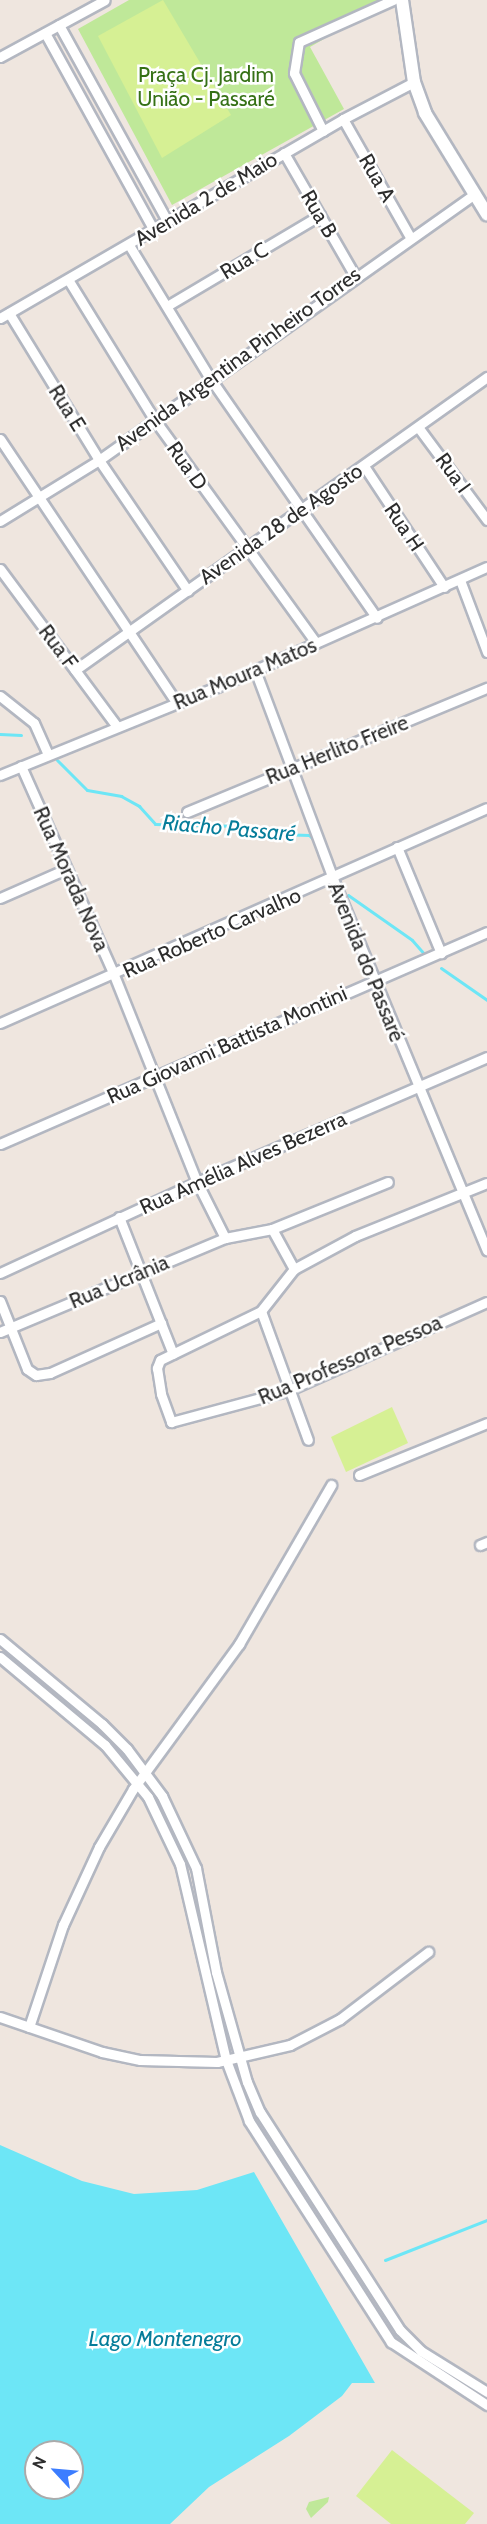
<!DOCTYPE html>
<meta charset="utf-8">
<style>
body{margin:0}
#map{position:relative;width:487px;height:2524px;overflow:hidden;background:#efe6df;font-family:Cabin,sans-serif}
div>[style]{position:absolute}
.green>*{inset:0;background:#bfe899}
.pitch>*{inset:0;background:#d6f094}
.water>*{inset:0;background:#6de6f6}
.stream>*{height:3px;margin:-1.5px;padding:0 1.5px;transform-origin:1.5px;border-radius:1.5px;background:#6de6f6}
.roads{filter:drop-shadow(2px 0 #b3b7c1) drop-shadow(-2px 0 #b3b7c1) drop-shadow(0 2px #b3b7c1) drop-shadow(0 -2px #b3b7c1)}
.minor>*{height:9px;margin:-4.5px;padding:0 4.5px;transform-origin:4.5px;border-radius:4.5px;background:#fff}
.tertiary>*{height:12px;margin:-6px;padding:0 6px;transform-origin:6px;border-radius:6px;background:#fff}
span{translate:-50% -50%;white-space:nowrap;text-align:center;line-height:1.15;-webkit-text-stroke:5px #fff;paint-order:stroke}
.park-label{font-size:21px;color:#367116}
.street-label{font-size:21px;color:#2d2d2d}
.water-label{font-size:22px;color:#067d9a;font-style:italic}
.north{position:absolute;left:24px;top:2440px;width:60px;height:60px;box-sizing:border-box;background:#fff;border:2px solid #ababab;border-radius:50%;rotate:296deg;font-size:16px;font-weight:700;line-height:24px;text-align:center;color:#2d2d2d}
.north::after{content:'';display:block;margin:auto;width:21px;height:27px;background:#3c7dff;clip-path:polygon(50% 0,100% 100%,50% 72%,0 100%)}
</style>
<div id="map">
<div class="green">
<i style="clip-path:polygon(129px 0,392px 0,310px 47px,344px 109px,172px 205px,78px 29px)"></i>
<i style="clip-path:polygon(329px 2497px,328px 2502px,311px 2518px,306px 2509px,309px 2502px)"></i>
</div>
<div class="pitch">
<i style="clip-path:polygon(163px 0,231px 115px,162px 158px,98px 36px)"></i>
<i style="clip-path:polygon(392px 1407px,408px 1443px,346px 1472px,331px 1437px)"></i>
<i style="clip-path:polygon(392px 2450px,474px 2513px,465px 2524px,391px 2524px,356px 2496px)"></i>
</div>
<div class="water">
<i style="clip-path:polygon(evenodd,0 2145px,82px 2181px,134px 2194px,197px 2190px,254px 2172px,375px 2383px,352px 2383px,342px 2396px,289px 2436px,209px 2487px,170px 2524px,0 2524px,0 2145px,36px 2452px,72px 2452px,72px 2488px,36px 2488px,36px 2452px)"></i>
</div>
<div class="stream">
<i style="left:0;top:734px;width:21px;rotate:3deg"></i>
<i style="left:57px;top:760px;width:42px;rotate:45deg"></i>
<i style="left:87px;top:790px;width:35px;rotate:10deg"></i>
<i style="left:121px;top:796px;width:21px;rotate:29deg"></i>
<i style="left:139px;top:806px;width:24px;rotate:48deg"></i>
<i style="left:155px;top:824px;width:86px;rotate:1.3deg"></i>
<i style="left:241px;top:826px;width:37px;rotate:13deg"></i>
<i style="left:277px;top:834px;width:32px;rotate:2deg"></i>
<i style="left:309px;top:835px;width:6px;rotate:45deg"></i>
<i style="left:348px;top:895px;width:78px;rotate:35.1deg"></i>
<i style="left:412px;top:940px;width:18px;rotate:49deg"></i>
<i style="left:441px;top:968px;width:56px;rotate:34.8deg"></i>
<i style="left:385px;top:2260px;width:110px;rotate:-21.4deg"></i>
</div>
<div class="roads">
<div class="minor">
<i style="left:59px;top:25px;width:224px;rotate:61.1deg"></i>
<i style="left:45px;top:33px;width:224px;rotate:61.1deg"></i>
<i style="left:0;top:57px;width:119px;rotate:-28.5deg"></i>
<i style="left:343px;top:119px;width:136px;rotate:60.4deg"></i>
<i style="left:323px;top:131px;width:65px;rotate:-116.6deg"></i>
<i style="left:294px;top:73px;width:31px;rotate:-81deg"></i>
<i style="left:299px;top:42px;width:103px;rotate:-24.1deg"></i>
<i style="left:284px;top:153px;width:142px;rotate:60deg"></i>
<i style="left:129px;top:245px;width:156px;rotate:58.7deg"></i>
<i style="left:210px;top:378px;width:292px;rotate:55.2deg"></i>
<i style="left:69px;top:281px;width:162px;rotate:58.4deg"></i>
<i style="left:154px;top:419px;width:276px;rotate:54.1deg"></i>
<i style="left:167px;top:306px;width:178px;rotate:-30.7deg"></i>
<i style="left:9px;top:313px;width:172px;rotate:58.5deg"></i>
<i style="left:99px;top:460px;width:158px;rotate:55.8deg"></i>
<i style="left:0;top:318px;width:397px;rotate:-30.1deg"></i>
<i style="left:343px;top:119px;width:80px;rotate:-27.5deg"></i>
<i style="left:418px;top:427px;width:116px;rotate:53.4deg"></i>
<i style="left:0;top:439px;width:318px;rotate:56.2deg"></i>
<i style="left:364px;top:466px;width:145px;rotate:56.5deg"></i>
<i style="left:0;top:521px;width:116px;rotate:-31.6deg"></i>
<i style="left:99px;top:460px;width:460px;rotate:-35.3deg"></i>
<i style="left:0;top:569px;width:194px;rotate:53.4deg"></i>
<i style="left:460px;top:580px;width:77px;rotate:69.4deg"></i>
<i style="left:75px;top:670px;width:506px;rotate:-35.42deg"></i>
<i style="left:255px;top:670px;width:223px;rotate:69.5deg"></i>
<i style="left:333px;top:879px;width:402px;rotate:67.5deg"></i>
<i style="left:0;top:696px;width:43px;rotate:38.5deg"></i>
<i style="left:34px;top:723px;width:34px;rotate:66deg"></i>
<i style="left:21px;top:766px;width:229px;rotate:66deg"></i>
<i style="left:114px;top:975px;width:223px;rotate:68.2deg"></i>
<i style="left:197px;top:1182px;width:63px;rotate:63.4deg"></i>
<i style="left:0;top:775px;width:234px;rotate:-22.1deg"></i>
<i style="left:217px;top:687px;width:295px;rotate:-24deg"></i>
<i style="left:187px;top:812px;width:325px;rotate:-22.5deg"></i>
<i style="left:397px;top:847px;width:115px;rotate:67.5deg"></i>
<i style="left:0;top:898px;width:70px;rotate:-23.6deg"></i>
<i style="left:0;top:1023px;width:532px;rotate:-23.82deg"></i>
<i style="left:0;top:1144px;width:531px;rotate:-23.52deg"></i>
<i style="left:119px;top:1217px;width:147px;rotate:68.5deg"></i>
<i style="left:272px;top:1229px;width:125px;rotate:-22.1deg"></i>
<i style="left:294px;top:1269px;width:53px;rotate:128.2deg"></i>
<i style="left:261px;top:1311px;width:112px;rotate:154.1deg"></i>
<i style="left:160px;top:1360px;width:9px;rotate:111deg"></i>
<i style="left:157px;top:1368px;width:26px;rotate:81deg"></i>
<i style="left:161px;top:1394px;width:30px;rotate:70deg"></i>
<i style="left:171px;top:1422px;width:120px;rotate:-15deg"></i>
<i style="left:287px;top:1391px;width:219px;rotate:-24deg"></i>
<i style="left:294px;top:1269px;width:69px;rotate:-28.4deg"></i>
<i style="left:355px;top:1236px;width:142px;rotate:-21.9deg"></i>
<i style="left:0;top:1273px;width:217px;rotate:-24.8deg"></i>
<i style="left:197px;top:1182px;width:316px;rotate:-23.3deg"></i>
<i style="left:0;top:1301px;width:73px;rotate:68.3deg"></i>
<i style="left:27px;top:1369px;width:11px;rotate:34deg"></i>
<i style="left:36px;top:1375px;width:14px;rotate:-8deg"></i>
<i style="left:50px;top:1373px;width:122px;rotate:-24.2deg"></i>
<i style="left:261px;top:1311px;width:137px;rotate:70deg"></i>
<i style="left:0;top:1332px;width:244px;rotate:-22.7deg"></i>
<i style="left:225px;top:1238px;width:48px;rotate:-10.8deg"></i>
<i style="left:272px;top:1229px;width:46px;rotate:61.2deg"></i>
<i style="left:359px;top:1475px;width:138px;rotate:-22.1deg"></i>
<i style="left:480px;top:1545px;width:8px;rotate:-23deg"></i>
<i style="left:0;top:1639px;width:133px;rotate:39.8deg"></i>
<i style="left:102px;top:1724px;width:35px;rotate:45deg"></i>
<i style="left:127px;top:1749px;width:59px;rotate:53.3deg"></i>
<i style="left:162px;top:1796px;width:80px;rotate:64.7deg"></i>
<i style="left:196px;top:1868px;width:106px;rotate:79.1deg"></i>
<i style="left:216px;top:1972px;width:114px;rotate:74.3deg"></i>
<i style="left:247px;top:2082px;width:33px;rotate:67deg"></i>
<i style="left:260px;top:2112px;width:259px;rotate:57.3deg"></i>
<i style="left:400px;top:2330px;width:30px;rotate:45deg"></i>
<i style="left:421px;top:2351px;width:78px;rotate:31.8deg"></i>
<i style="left:0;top:1657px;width:137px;rotate:40deg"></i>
<i style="left:105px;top:1745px;width:67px;rotate:50.4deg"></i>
<i style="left:148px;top:1797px;width:74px;rotate:64.5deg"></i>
<i style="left:180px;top:1864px;width:201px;rotate:76.8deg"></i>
<i style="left:226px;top:2060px;width:65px;rotate:69.3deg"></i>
<i style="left:249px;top:2121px;width:263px;rotate:57.3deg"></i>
<i style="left:391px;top:2342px;width:115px;rotate:33.3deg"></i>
<i style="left:0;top:2017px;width:108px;rotate:18.9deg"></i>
<i style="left:102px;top:2052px;width:39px;rotate:12deg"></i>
<i style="left:140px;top:2060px;width:77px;rotate:1.5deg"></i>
<i style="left:217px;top:2062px;width:75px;rotate:-13.1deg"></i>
<i style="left:290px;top:2045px;width:56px;rotate:-27.5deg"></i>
<i style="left:340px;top:2019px;width:111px;rotate:-37.3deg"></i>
<i style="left:29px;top:2027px;width:108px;rotate:-71.6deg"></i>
<i style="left:63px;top:1925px;width:86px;rotate:-65.2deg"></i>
<i style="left:99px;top:1847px;width:67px;rotate:-59.6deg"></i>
<i style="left:133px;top:1789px;width:180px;rotate:-53.8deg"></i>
<i style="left:239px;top:1644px;width:184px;rotate:-59.9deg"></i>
</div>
<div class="tertiary">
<i style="left:402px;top:0;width:83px;rotate:81.7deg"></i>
<i style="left:414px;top:82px;width:33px;rotate:70deg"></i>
<i style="left:425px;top:113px;width:119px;rotate:58.5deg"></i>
</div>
</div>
<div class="park-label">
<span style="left:206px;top:87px">Praça Cj. Jardim<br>União - Passaré</span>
</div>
<div class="street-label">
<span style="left:377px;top:178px;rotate:60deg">Rua A</span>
<span style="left:206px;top:199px;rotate:-31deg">Avenida 2 de Maio</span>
<span style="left:319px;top:214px;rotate:60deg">Rua B</span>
<span style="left:244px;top:261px;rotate:-31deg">Rua C</span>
<span style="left:238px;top:359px;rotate:-36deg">Avenida Argentina Pinheiro Torres</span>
<span style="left:67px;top:408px;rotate:58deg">Rua E</span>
<span style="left:187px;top:466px;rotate:55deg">Rua D</span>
<span style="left:453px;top:473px;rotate:54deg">Rua I</span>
<span style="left:281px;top:524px;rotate:-35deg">Avenida 28 de Agosto</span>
<span style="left:404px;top:527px;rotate:56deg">Rua H</span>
<span style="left:58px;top:647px;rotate:53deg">Rua F</span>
<span style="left:245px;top:674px;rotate:-23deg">Rua Moura Matos</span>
<span style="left:337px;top:750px;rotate:-22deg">Rua Herlito Freire</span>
<span style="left:71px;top:879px;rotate:66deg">Rua Morada Nova</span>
<span style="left:212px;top:933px;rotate:-24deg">Rua Roberto Carvalho</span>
<span style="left:366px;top:962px;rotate:68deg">Avenida do Passaré</span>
<span style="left:227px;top:1045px;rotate:-24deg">Rua Giovanni Battista Montini</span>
<span style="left:243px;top:1163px;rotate:-24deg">Rua Amélia Alves Bezerra</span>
<span style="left:119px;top:1282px;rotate:-23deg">Rua Ucrânia</span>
<span style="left:350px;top:1360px;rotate:-23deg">Rua Professora Pessoa</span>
</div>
<div class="water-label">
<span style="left:229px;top:828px;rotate:5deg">Riacho Passaré</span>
<span style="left:165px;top:2339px">Lago Montenegro</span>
</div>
<div class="north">N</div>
</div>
